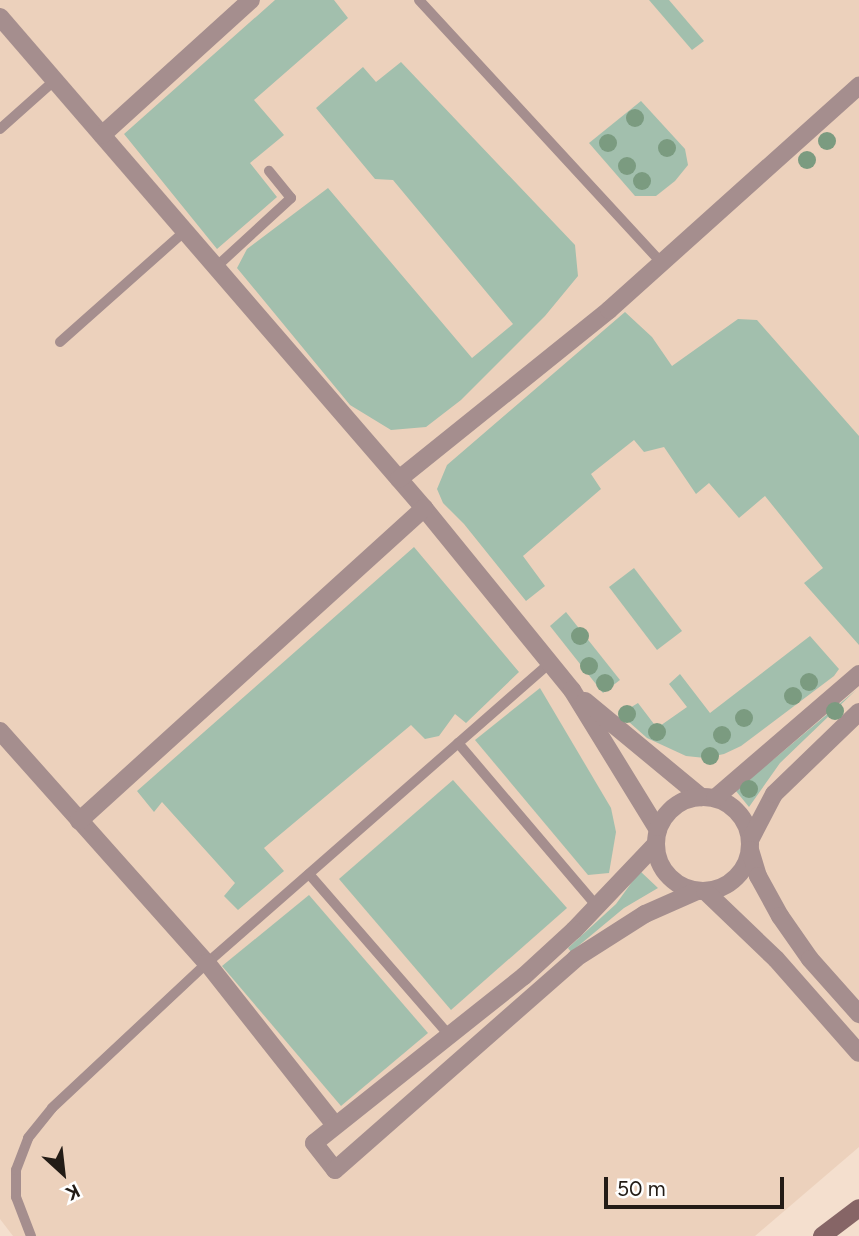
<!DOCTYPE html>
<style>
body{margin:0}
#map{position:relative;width:859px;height:1236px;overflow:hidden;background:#f4dfce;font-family:Figtree,sans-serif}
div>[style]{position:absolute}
.built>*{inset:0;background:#ecd1bc}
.green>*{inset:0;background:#a2bfad}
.lane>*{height:10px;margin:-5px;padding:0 5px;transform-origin:5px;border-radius:5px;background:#a58e8e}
.street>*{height:18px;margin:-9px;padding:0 9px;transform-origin:9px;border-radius:9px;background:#a58e8e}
.street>.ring{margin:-9px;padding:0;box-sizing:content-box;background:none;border:18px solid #a58e8e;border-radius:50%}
.secondary>*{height:18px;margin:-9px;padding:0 9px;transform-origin:9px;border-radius:9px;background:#866566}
.trees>*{width:18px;height:18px;margin:-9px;border-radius:50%;background:#7b9b80}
span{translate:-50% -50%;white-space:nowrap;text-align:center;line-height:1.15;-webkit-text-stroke:5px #fff;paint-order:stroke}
.north{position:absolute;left:28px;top:1138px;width:70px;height:70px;-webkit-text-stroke:5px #fff;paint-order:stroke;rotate:153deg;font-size:19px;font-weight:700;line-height:28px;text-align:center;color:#231c16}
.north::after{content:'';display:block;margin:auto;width:24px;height:32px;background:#231c16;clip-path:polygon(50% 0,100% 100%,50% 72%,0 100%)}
.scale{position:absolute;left:604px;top:1177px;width:180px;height:32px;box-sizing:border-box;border:4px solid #231c16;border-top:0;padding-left:9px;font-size:21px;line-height:24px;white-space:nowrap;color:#231c16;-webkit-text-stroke:5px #fff;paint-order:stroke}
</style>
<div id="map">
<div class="built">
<i style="clip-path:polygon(0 0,859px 0,859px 1147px,755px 1236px,13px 1236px,0 1219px)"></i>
</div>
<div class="green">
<i style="clip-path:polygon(275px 0,334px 0,348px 18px,254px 100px,284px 135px,250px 163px,277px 197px,217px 249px,124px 134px)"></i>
<i style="clip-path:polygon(649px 0,669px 0,704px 41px,692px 50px)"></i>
<i style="clip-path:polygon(401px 62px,575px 245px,578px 276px,545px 316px,461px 400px,426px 427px,391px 430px,350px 405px,237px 268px,247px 249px,328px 188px,472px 358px,513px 324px,393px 180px,375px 179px,316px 108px,363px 67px,376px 82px)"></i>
<i style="clip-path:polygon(641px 101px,685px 149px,688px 165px,675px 181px,656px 196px,635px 196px,589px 143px)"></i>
<i style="clip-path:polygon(625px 312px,652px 337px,672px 366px,738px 319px,757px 320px,859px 436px,859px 645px,804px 583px,823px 568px,765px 496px,739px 518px,709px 483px,696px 494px,664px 447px,644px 452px,634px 440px,591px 474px,601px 489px,523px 556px,545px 586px,526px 601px,464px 524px,443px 503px,437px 489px,447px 465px)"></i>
<i style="clip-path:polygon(414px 547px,519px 672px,466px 723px,455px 714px,439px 736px,425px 739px,411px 725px,264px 848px,284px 871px,238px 910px,224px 896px,235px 883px,162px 802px,154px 812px,137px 791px)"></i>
<i style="clip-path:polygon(634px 568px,682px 631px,657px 650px,609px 587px)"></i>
<i style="clip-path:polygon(566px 612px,620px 680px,603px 693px,550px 626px)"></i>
<i style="clip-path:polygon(810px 636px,839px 669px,834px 676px,741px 746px,724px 754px,705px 758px,686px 756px,647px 738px,620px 714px,638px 703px,657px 728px,687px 707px,669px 684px,680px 674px,710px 713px)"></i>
<i style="clip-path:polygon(540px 688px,611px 808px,616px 832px,609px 873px,588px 875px,475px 740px)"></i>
<i style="clip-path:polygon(856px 690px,780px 763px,749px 807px,731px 785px,774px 759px)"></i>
<i style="clip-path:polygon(453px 780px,567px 908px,451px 1010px,339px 879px)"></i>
<i style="clip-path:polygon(640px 871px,658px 888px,624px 908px,571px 952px,568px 948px,616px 904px)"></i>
<i style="clip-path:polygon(309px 895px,428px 1033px,341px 1106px,222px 966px)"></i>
</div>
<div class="lane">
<i style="left:419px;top:0;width:358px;rotate:47.3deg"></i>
<i style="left:0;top:129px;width:74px;rotate:-41.7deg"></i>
<i style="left:216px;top:267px;width:102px;rotate:-42.6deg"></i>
<i style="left:291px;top:198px;width:35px;rotate:-129deg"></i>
<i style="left:60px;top:342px;width:167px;rotate:-41.6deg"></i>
<i style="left:458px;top:743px;width:213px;rotate:49.6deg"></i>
<i style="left:309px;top:874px;width:213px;rotate:49deg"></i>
<i style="left:31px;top:1236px;width:42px;rotate:-111deg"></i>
<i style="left:16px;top:1197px;width:27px;rotate:-90deg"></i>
<i style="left:16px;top:1170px;width:34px;rotate:-69deg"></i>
<i style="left:28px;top:1138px;width:38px;rotate:-51deg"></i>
<i style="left:52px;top:1108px;width:212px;rotate:-43.1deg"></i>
<i style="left:207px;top:963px;width:456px;rotate:-41.2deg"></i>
</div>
<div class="street">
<i style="left:0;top:17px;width:649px;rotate:49.19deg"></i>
<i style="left:424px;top:508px;width:235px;rotate:50.9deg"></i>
<i style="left:572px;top:690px;width:164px;rotate:58.4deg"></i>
<i style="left:102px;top:135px;width:201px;rotate:-42.2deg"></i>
<i style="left:399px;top:479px;width:270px;rotate:-38.8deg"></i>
<i style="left:609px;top:310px;width:336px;rotate:-41.9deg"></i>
<i style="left:585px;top:701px;width:151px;rotate:39.6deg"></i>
<i style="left:0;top:731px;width:311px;rotate:48.3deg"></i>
<i style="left:207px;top:963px;width:206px;rotate:51.7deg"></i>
<i class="ring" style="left:656px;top:797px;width:76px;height:76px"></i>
<i style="left:715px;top:798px;width:190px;rotate:-40.7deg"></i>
<i style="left:79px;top:821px;width:466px;rotate:-42.2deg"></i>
<i style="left:750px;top:840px;width:52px;rotate:-62.4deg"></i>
<i style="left:774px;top:794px;width:118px;rotate:-44deg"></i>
<i style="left:656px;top:844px;width:119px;rotate:133.6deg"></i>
<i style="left:574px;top:930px;width:68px;rotate:137.4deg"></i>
<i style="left:524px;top:976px;width:268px;rotate:141.5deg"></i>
<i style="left:314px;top:1143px;width:34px;rotate:52deg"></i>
<i style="left:335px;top:1170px;width:321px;rotate:-41.3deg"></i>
<i style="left:576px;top:958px;width:82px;rotate:-32.5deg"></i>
<i style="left:645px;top:914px;width:57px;rotate:-23.9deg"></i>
<i style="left:750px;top:850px;width:27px;rotate:73deg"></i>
<i style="left:758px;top:876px;width:46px;rotate:61.2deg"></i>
<i style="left:780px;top:916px;width:52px;rotate:55.1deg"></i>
<i style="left:810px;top:959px;width:74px;rotate:48.3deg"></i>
<i style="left:705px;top:891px;width:98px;rotate:43.8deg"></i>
<i style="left:776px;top:959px;width:125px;rotate:48.6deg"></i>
</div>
<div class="secondary">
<i style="left:822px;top:1236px;width:46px;rotate:-37.1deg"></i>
</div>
<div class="trees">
<i style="left:635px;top:118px"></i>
<i style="left:827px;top:141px"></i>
<i style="left:608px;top:143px"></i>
<i style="left:667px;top:148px"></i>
<i style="left:807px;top:160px"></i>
<i style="left:627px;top:166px"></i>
<i style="left:642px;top:181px"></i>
<i style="left:580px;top:636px"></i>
<i style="left:589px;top:666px"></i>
<i style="left:809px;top:682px"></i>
<i style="left:605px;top:683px"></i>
<i style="left:793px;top:696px"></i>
<i style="left:835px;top:711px"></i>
<i style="left:627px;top:714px"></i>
<i style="left:744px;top:718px"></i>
<i style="left:657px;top:732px"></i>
<i style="left:722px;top:735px"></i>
<i style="left:710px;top:756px"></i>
<i style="left:749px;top:789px"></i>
</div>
<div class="north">K</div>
<div class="scale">50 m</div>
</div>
